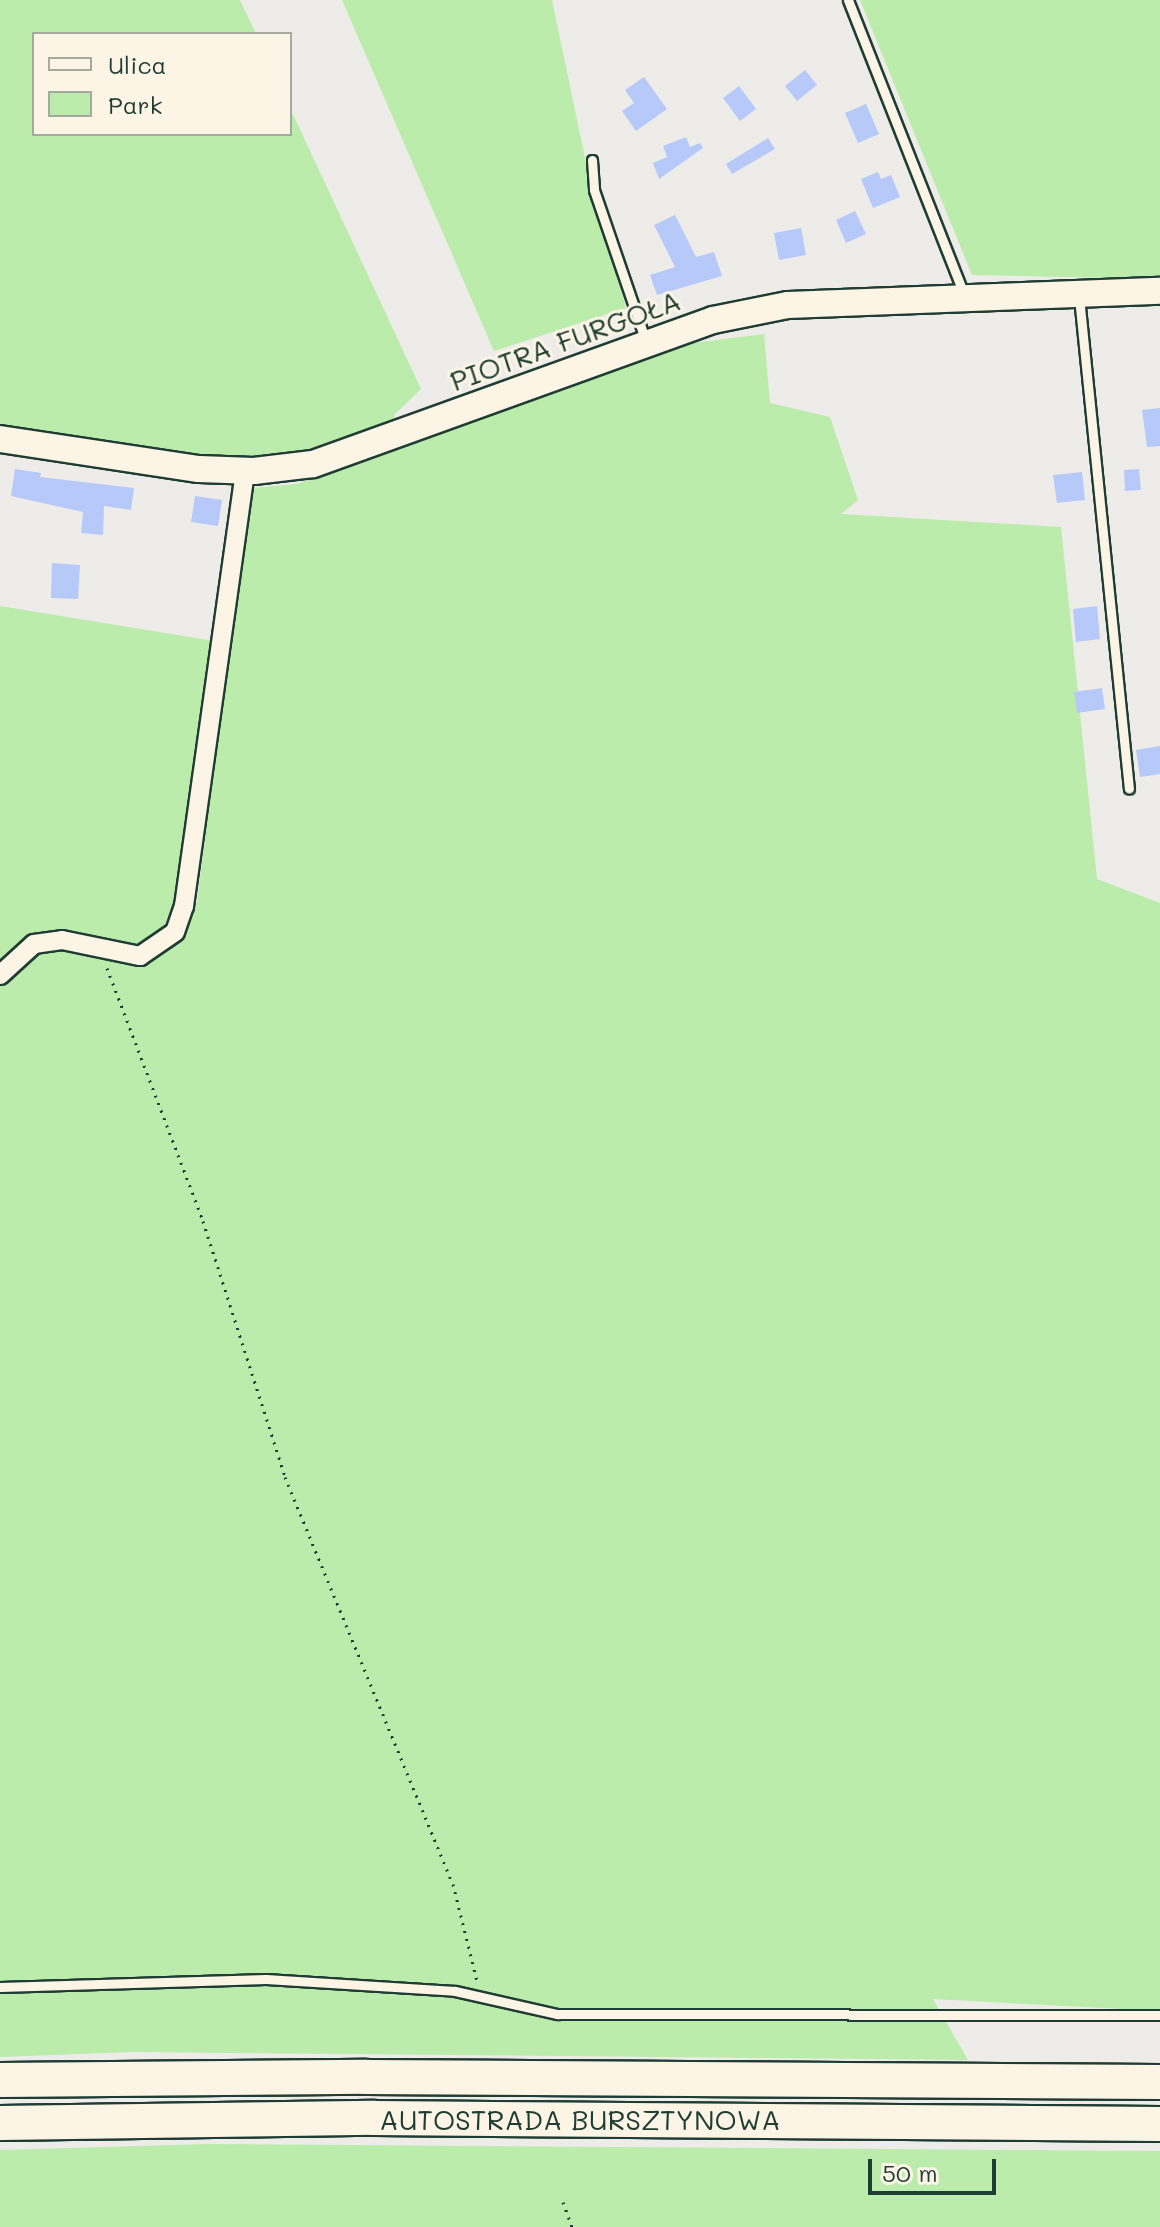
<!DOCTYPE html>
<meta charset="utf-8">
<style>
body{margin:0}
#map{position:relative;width:1160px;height:2227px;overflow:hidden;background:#eeece9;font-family:Mali,sans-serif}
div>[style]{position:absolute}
.green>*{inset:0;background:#bbecab}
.building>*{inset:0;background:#b6c9f9}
.path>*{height:3px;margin-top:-1.5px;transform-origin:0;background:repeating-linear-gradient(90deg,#1f3d34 0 2px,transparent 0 8px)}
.roads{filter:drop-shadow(2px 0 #1f3d34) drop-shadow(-2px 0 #1f3d34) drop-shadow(0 2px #1f3d34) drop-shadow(0 -2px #1f3d34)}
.lane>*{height:9px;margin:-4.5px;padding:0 4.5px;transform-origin:4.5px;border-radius:4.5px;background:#fcf5e5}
.street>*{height:18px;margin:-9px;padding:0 9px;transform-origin:9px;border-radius:9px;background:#fcf5e5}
.secondary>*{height:26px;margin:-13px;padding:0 13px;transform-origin:13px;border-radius:13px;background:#fcf5e5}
.highway>*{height:34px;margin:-17px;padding:0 17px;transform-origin:17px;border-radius:17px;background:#fcf5e5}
span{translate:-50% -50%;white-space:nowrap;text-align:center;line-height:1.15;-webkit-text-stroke:6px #fcf5e5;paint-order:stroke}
.street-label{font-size:28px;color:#1f3d34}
.legend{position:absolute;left:32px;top:32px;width:260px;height:104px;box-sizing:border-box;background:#fcf5e5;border:2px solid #a4ab9e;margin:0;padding:10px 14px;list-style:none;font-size:24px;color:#1f3d34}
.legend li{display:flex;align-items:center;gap:16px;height:40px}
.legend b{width:40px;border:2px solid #a4ab9e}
.scale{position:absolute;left:868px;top:2159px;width:128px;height:36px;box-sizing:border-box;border:4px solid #1f3d34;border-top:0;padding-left:10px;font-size:24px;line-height:28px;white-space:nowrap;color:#1f3d34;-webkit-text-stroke:6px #fcf5e5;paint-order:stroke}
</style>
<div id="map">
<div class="green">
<i style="clip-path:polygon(0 0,240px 0,256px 34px,34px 34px,34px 134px,290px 134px,290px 108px,421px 389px,394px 415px,396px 428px,315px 457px,241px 460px,0 433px)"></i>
<i style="clip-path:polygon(342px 0,552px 0,588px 172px,626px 308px,494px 351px)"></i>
<i style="clip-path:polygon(860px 0,1160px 0,1160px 279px,972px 275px)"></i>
<i style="clip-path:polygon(764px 334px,770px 403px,830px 417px,858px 500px,841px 514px,1061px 527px,1097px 879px,1160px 903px,1160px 2011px,933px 1999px,968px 2060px,131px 2052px,0 2057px,0 606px,214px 641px,175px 898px,159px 939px,177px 942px,197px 902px,250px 488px,297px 484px,676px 345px)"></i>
<i style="clip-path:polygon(208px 2144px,1160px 2151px,1160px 2227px,0 2227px,0 2150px)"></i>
</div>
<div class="building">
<i style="clip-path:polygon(805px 70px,817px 85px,797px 101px,785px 86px)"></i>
<i style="clip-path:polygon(644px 77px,667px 109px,636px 131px,622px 111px,634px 103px,625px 90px)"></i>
<i style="clip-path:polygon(739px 86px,756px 109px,740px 121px,723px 98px)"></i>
<i style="clip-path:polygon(866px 104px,879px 134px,858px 143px,845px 113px)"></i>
<i style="clip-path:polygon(686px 137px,690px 147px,700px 143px,703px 148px,659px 179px,653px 163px,667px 157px,663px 146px)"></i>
<i style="clip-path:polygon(768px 138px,775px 149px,732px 174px,726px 164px)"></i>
<i style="clip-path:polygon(878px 172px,881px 179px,891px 175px,900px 197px,873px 208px,861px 179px)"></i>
<i style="clip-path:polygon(855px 211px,866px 234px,846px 243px,836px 220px)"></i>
<i style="clip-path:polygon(675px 215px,696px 257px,714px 252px,722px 276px,657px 295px,650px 275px,675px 267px,654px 225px)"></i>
<i style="clip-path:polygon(801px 228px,806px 255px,779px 260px,774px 233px)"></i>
<i style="clip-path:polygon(1160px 408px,1160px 446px,1147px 447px,1142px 410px)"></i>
<i style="clip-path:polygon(15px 469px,41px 473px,40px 477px,134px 488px,131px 510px,104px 506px,103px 535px,81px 533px,83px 512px,11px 496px)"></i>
<i style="clip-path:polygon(1139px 469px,1141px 490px,1125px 491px,1124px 470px)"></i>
<i style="clip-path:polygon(1082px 472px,1085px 500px,1057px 503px,1053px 475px)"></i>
<i style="clip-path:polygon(195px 496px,222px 500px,218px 526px,191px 522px)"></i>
<i style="clip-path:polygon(52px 563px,80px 565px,78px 599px,51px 598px)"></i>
<i style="clip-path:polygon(1097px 606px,1100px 639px,1076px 642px,1073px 609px)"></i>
<i style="clip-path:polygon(1102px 688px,1105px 709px,1077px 713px,1074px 692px)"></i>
<i style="clip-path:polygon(1160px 746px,1160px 774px,1140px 777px,1136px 750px)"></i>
</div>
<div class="path">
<i style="left:107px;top:968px;width:271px;rotate:69.2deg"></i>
<i style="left:203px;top:1221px;width:269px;rotate:72.2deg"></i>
<i style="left:285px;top:1477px;width:440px;rotate:67.6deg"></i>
<i style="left:453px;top:1884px;width:100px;rotate:76.1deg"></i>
<i style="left:563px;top:2202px;width:27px;rotate:70deg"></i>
</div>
<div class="roads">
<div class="lane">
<i style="left:848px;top:0;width:316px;rotate:68.5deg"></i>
<i style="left:592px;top:160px;width:30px;rotate:86deg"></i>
<i style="left:594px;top:190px;width:161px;rotate:71.1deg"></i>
<i style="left:1079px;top:297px;width:494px;rotate:84.2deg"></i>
<i style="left:0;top:1987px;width:266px;rotate:-1.7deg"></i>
<i style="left:266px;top:1979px;width:189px;rotate:3.6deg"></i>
<i style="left:455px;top:1991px;width:105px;rotate:12.7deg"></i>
<i style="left:557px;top:2014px;width:603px;rotate:0.1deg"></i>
</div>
<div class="street">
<i style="left:0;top:975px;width:46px;rotate:-42.4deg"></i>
<i style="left:34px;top:944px;width:28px;rotate:-8deg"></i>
<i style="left:62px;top:940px;width:80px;rotate:11.6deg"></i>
<i style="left:140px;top:956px;width:42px;rotate:-34.4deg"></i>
<i style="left:175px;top:932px;width:28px;rotate:-71deg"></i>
<i style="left:184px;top:906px;width:440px;rotate:-82deg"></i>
</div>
<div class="secondary">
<i style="left:0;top:439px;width:201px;rotate:8.6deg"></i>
<i style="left:199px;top:469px;width:55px;rotate:2.1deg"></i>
<i style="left:254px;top:471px;width:59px;rotate:-6.8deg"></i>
<i style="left:313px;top:464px;width:425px;rotate:-19.8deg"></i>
<i style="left:713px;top:320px;width:76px;rotate:-11.3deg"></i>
<i style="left:788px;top:305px;width:372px;rotate:-2.2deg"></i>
</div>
<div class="highway">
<i style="left:0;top:2080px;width:366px;rotate:-0.5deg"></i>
<i style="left:366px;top:2077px;width:794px;rotate:0.36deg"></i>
<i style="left:0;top:2123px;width:374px;rotate:-0.8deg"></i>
<i style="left:374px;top:2118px;width:786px;rotate:0.44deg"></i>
</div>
</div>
<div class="street-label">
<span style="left:565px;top:340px;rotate:-20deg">PIOTRA FURGOŁA</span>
<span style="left:580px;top:2119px">AUTOSTRADA BURSZTYNOWA</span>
</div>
<ul class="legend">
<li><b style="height:10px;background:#fcf5e5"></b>Ulica</li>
<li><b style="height:22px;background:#bbecab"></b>Park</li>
</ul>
<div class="scale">50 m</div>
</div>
